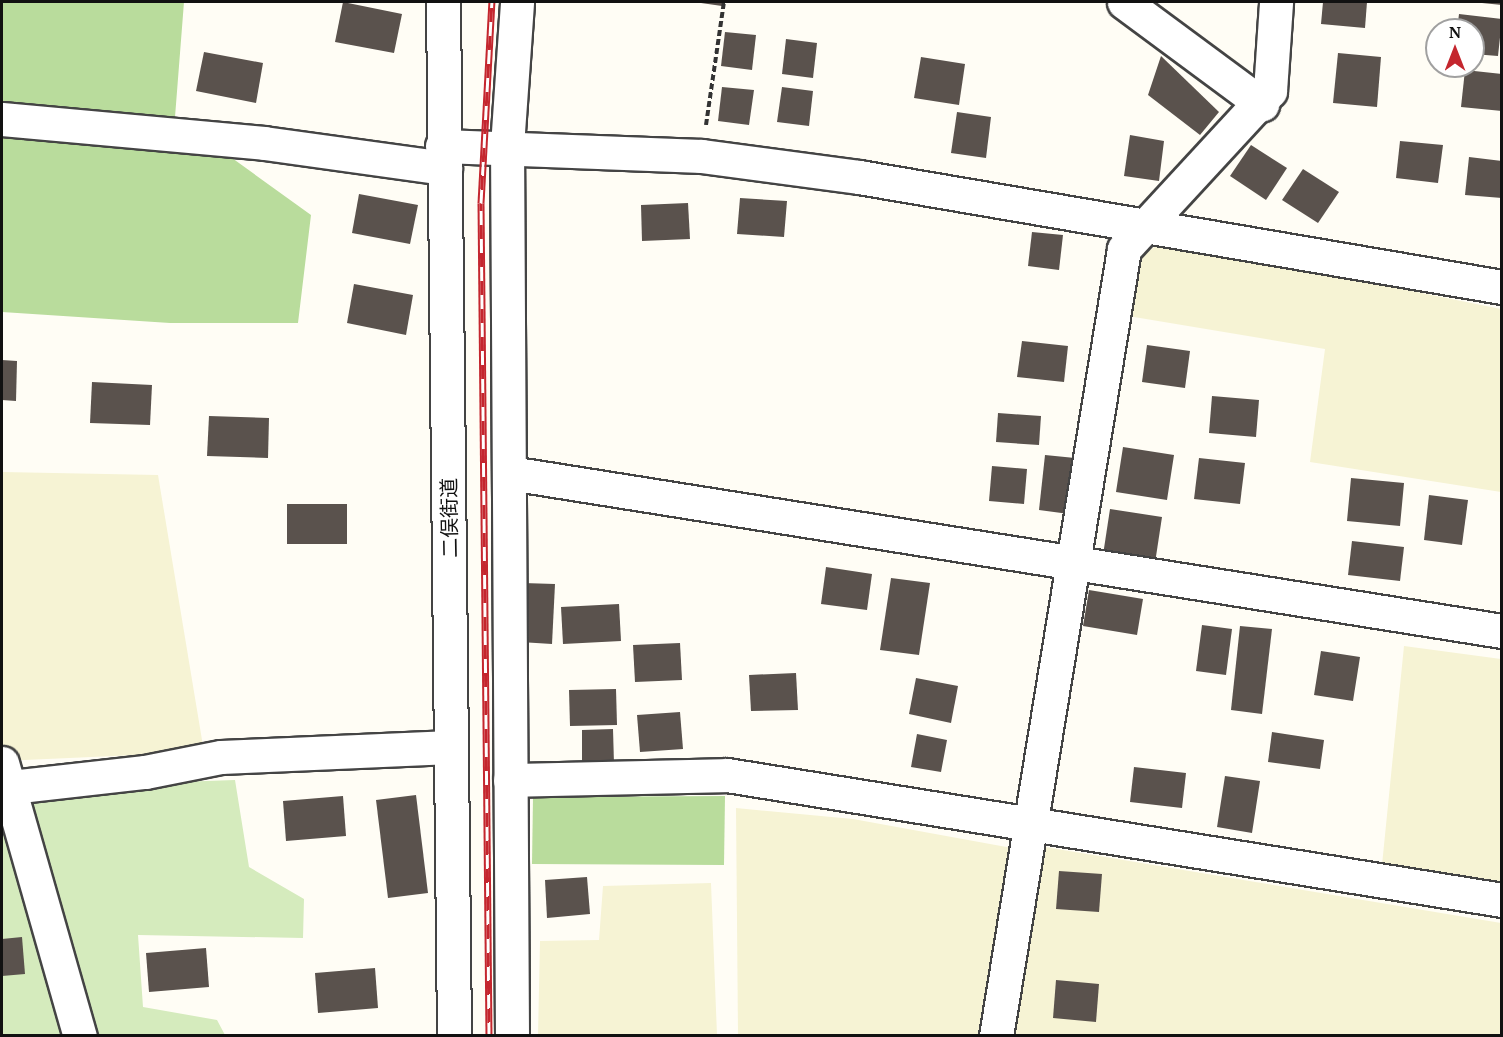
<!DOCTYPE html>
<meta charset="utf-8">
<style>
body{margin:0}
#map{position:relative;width:1503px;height:1037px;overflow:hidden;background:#fffdf5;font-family:"PT Serif","Noto Sans JP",serif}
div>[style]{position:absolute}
.farmland>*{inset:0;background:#f6f3d4}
.green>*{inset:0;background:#d5ebbd}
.forest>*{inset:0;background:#b9dc9c}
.building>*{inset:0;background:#5a524d}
.path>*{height:4px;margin-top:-2px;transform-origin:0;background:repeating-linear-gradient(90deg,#333 0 6px,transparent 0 9px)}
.roads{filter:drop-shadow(2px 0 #444) drop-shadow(-2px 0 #444) drop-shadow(0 2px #444) drop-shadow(0 -2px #444)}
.minor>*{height:33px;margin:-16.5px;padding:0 16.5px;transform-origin:16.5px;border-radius:16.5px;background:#fff}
.rail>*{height:7px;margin-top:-3.5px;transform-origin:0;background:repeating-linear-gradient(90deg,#fff 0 14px,#c4262e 0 28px);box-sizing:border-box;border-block:2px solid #c4262e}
span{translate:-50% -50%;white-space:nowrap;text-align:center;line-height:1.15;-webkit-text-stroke:6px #fff;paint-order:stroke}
.street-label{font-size:20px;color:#111}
.frame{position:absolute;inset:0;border:3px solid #111;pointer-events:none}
.north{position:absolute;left:1425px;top:18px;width:60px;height:60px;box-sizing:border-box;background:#fff;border:2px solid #a0a0a0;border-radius:50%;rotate:0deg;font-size:16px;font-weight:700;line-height:24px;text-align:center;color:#111}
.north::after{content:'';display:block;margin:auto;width:21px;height:27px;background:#c4262e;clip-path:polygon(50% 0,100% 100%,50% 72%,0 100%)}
</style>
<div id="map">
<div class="farmland">
<i style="clip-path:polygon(1163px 241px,1501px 309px,1501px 492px,1310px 462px,1325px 349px,1128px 316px,1140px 257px)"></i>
<i style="clip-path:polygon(2px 472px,158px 475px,204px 752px,2px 761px)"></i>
<i style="clip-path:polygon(1404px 646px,1501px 659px,1501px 885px,1382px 865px)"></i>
<i style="clip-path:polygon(736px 808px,853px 819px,1012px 848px,982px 1035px,738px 1035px)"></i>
<i style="clip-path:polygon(1045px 847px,1501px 923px,1501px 1035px,1014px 1036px)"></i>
<i style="clip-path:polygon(711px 883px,717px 1035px,538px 1035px,540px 941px,599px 940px,603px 886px)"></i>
</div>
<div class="green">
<i style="clip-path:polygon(235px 780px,249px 867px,304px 899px,303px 938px,138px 935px,143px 1007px,217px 1020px,225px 1035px,2px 1036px,2px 788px)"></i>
</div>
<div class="forest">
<i style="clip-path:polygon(2px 2px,184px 2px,175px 117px,311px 215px,298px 323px,170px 323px,2px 312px)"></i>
<i style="clip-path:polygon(725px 796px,724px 865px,532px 864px,533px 797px)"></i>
</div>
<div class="building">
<i style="clip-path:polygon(343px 2px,402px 14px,394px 53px,335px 42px)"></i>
<i style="clip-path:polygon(694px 2px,722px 2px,722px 6px)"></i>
<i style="clip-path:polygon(1323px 2px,1367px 2px,1365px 28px,1321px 24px)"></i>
<i style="clip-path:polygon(1482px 2px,1502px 2px,1502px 5px,1482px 3px)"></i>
<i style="clip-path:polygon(1459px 14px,1502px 19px,1498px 56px,1473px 54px,1473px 30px,1457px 30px)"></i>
<i style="clip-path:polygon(725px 32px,756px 35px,752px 70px,721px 66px)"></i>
<i style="clip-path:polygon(786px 39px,817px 43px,813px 78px,782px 74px)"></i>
<i style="clip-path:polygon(204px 52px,263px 63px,256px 103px,196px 91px)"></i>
<i style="clip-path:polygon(1338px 53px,1381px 57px,1377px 107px,1333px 103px)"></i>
<i style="clip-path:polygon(1161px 56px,1219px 112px,1200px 135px,1148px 95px)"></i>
<i style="clip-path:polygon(921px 57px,965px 64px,959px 105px,914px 98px)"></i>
<i style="clip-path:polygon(1465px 70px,1502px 74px,1502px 111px,1461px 107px)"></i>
<i style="clip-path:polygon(722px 87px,754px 90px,749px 125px,718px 121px)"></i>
<i style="clip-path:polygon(782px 87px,813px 91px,809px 126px,777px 122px)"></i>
<i style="clip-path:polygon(957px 112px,991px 117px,986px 158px,951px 153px)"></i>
<i style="clip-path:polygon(1130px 135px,1164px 141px,1159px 181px,1124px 176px)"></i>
<i style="clip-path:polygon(1400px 141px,1443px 145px,1438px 183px,1396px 178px)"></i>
<i style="clip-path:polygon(1251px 145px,1287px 168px,1266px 200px,1230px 176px)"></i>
<i style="clip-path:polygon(1469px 157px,1502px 161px,1502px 198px,1465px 195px)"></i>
<i style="clip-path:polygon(1303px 169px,1339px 192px,1318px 223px,1282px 200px)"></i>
<i style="clip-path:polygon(359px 194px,418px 205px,410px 244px,352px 233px)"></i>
<i style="clip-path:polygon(740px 198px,787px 201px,784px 237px,737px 234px)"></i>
<i style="clip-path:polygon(688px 203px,690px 239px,642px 241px,641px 205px)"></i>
<i style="clip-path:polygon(1032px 232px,1063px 235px,1059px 270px,1028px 266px)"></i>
<i style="clip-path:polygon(354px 284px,413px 295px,406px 335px,347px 323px)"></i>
<i style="clip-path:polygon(1022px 341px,1068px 346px,1064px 382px,1017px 377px)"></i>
<i style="clip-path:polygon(1147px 345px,1190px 351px,1185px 388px,1142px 382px)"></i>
<i style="clip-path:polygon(2px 360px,17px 361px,16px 401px,2px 400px)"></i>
<i style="clip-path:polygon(92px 382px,152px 385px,150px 425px,90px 423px)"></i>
<i style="clip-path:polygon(1212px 396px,1259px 400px,1256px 437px,1209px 433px)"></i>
<i style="clip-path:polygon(998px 413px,1041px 416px,1039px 445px,996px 442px)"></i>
<i style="clip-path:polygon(209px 416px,269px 418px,268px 458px,207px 456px)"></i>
<i style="clip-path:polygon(1123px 447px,1174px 455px,1167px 500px,1116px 492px)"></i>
<i style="clip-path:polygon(1045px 455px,1075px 458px,1069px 514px,1039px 510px)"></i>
<i style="clip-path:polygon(1199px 458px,1245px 463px,1240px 504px,1194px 499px)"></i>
<i style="clip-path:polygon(992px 466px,1027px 469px,1024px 504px,989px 501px)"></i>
<i style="clip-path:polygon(1351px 478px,1404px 483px,1400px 526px,1347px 521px)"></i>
<i style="clip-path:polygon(1429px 495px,1468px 500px,1462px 545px,1424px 540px)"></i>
<i style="clip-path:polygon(287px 504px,347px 504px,347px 544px,287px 544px)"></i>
<i style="clip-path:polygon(1110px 509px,1162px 517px,1155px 563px,1103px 555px)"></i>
<i style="clip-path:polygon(1352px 541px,1404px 547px,1400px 581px,1348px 575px)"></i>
<i style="clip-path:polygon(826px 567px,872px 574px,867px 610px,821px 604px)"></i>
<i style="clip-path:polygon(891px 578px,930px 583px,919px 655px,880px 650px)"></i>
<i style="clip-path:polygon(523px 583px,555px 584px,552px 644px,520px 642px)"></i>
<i style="clip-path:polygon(1089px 590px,1143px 599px,1137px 635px,1083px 626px)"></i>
<i style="clip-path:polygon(619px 604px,621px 641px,563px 644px,561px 607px)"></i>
<i style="clip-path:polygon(1202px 625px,1232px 629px,1226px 675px,1196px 671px)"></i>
<i style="clip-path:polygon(1240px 626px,1272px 629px,1262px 714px,1231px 710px)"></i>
<i style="clip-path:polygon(680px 643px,682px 680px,635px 682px,633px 645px)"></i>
<i style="clip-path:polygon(1321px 651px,1360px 657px,1353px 701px,1314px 695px)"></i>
<i style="clip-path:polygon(796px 673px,798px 710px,751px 711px,749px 675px)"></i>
<i style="clip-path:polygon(916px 678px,958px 686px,951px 723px,909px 714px)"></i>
<i style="clip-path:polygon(616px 689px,617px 725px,570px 726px,569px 690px)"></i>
<i style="clip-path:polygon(680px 712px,683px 749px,640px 752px,637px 715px)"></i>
<i style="clip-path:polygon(613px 729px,614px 764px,582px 765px,582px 730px)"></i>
<i style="clip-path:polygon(1272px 732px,1324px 740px,1320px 769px,1268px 762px)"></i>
<i style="clip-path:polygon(917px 734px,947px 740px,941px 772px,911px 767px)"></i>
<i style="clip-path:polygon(1134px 767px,1186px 773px,1182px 808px,1130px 802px)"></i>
<i style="clip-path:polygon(1225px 776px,1260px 781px,1252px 833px,1217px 827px)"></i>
<i style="clip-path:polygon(416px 795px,428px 893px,388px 898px,376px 800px)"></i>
<i style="clip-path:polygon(343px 796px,346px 836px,286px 841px,283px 801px)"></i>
<i style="clip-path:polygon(1059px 871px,1102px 874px,1099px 912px,1056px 909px)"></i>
<i style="clip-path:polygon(587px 877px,590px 914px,547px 918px,545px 880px)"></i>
<i style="clip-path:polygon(22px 937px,25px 974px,2px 976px,2px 939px)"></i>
<i style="clip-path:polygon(206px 948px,209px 987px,149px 992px,146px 953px)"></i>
<i style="clip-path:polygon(375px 968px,378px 1008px,318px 1013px,315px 973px)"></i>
<i style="clip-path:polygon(1056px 980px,1099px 984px,1096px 1022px,1053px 1018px)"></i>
</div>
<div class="path">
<i style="left:706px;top:125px;width:124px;rotate:-81.7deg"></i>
</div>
<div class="roads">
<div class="minor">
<i style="left:443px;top:2px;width:1034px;rotate:89.39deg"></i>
<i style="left:1124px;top:2px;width:172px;rotate:36.5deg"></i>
<i style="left:2px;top:119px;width:263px;rotate:5.2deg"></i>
<i style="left:264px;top:143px;width:183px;rotate:7.9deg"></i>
<i style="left:442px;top:146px;width:260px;rotate:2.2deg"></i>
<i style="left:702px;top:156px;width:158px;rotate:7.6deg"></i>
<i style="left:859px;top:177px;width:652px;rotate:9.71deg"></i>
<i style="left:510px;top:473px;width:1005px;rotate:9.05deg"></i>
<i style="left:2px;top:763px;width:284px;rotate:74.1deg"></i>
<i style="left:510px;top:780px;width:217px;rotate:-1.3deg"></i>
<i style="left:727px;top:775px;width:785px;rotate:9.16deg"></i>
<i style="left:2px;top:788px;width:144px;rotate:-6.4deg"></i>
<i style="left:145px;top:772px;width:77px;rotate:-11.2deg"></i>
<i style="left:221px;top:757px;width:230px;rotate:-2.5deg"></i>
<i style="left:512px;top:1036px;width:890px;rotate:-90.32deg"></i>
<i style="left:507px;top:146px;width:144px;rotate:-86deg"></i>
<i style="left:996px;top:1036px;width:797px;rotate:-80.76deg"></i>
<i style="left:1124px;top:249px;width:215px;rotate:-47.3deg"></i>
<i style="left:1270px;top:91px;width:89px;rotate:-86.1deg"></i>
</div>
</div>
<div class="rail">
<i style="left:489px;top:1036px;width:833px;rotate:-90.55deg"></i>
<i style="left:481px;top:203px;width:201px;rotate:-86.9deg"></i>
</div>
<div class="street-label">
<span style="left:449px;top:518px;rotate:-91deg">二俣街道</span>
</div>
<div class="frame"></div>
<div class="north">N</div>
</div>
